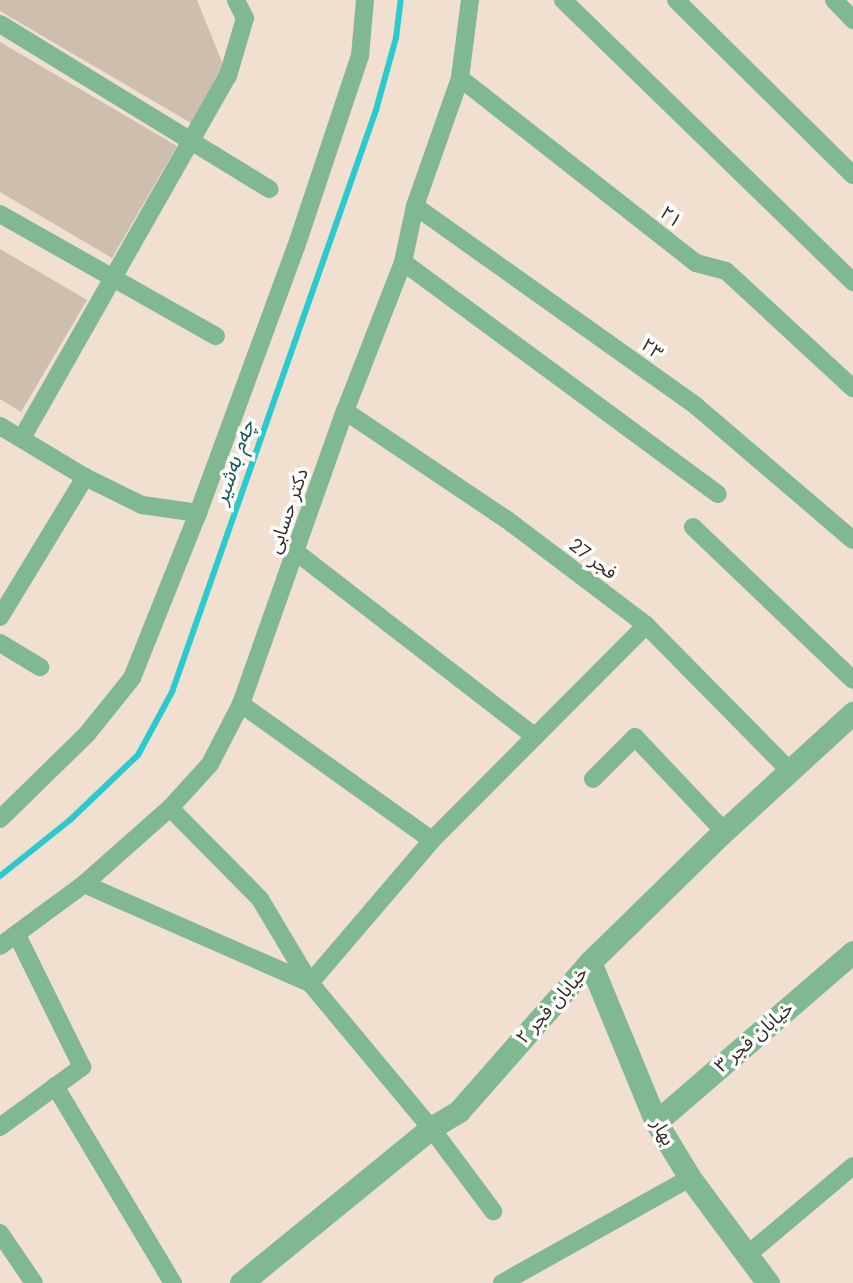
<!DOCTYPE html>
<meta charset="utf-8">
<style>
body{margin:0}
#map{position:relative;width:853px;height:1283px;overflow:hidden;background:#f1dfcf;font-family:"DM Sans","Noto Sans Arabic",sans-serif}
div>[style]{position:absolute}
.stream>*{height:6px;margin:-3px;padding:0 3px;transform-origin:3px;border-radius:3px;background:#2acace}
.building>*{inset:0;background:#cebeae}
.minor>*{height:18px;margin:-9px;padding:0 9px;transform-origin:9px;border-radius:9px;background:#7fb891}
.tertiary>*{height:23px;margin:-11.5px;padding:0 11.5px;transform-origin:11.5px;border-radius:11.5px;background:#7fb891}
span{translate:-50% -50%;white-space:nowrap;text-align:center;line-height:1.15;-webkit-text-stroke:7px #fff;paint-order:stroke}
.street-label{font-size:19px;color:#322c26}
.water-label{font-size:21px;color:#195758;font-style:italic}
</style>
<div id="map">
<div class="stream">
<i style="left:0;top:876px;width:90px;rotate:-38.7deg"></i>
<i style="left:70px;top:820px;width:94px;rotate:-43.7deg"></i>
<i style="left:138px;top:755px;width:72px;rotate:-61.6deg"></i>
<i style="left:172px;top:692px;width:617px;rotate:-70.68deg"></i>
<i style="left:376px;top:110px;width:75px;rotate:-74.5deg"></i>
<i style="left:396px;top:38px;width:38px;rotate:-83deg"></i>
</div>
<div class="building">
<i style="clip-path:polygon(0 0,197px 0,224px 67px,191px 123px,0 11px)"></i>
<i style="clip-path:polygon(0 42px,177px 146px,112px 258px,0 192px)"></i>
<i style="clip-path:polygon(0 249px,87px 300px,21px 412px,0 399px)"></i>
</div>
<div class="minor">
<i style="left:563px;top:0;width:405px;rotate:44.2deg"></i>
<i style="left:676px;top:0;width:249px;rotate:44.7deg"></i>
<i style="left:834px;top:0;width:28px;rotate:46deg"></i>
<i style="left:0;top:24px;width:316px;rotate:31.5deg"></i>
<i style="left:460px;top:78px;width:300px;rotate:38.1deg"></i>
<i style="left:696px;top:263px;width:31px;rotate:15deg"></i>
<i style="left:726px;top:271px;width:173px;rotate:42.7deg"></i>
<i style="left:415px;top:206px;width:345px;rotate:35.4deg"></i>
<i style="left:696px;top:406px;width:206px;rotate:40.5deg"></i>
<i style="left:0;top:214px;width:248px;rotate:29.5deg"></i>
<i style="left:403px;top:262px;width:391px;rotate:36.4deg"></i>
<i style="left:345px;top:411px;width:194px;rotate:33.9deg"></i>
<i style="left:506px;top:519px;width:176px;rotate:37.1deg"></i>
<i style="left:646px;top:625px;width:205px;rotate:45.4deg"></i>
<i style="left:0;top:426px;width:99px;rotate:31deg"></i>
<i style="left:85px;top:477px;width:64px;rotate:26.2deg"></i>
<i style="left:142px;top:505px;width:57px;rotate:8.1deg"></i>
<i style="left:22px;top:438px;width:417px;rotate:-60.4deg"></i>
<i style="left:228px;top:76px;width:60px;rotate:-73.7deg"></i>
<i style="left:245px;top:18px;width:20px;rotate:-117deg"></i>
<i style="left:693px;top:527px;width:221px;rotate:43.7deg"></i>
<i style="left:296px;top:552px;width:302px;rotate:37.7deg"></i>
<i style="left:0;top:617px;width:164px;rotate:-58.7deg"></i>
<i style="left:0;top:643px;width:47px;rotate:31deg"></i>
<i style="left:241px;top:704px;width:234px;rotate:35.5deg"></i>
<i style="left:593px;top:779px;width:59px;rotate:-45deg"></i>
<i style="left:635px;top:737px;width:129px;rotate:46.6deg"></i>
<i style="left:170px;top:808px;width:128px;rotate:45.3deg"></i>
<i style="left:260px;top:899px;width:98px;rotate:59.2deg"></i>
<i style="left:310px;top:983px;width:189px;rotate:50.2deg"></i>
<i style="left:431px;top:1128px;width:104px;rotate:53.2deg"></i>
<i style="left:0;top:819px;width:122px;rotate:-44.3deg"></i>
<i style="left:87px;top:734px;width:72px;rotate:-51.2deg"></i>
<i style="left:132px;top:678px;width:178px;rotate:-68.2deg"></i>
<i style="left:198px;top:513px;width:283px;rotate:-69.8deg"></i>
<i style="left:296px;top:247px;width:201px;rotate:-71.5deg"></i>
<i style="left:360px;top:56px;width:56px;rotate:-84.9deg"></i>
<i style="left:84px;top:884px;width:247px;rotate:23.7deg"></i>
<i style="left:310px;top:983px;width:188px;rotate:-49.5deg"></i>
<i style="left:432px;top:840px;width:303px;rotate:-45.1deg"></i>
<i style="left:0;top:946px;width:104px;rotate:-36.4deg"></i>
<i style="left:84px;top:884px;width:115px;rotate:-41.5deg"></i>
<i style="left:170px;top:808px;width:59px;rotate:-47.7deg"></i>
<i style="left:210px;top:764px;width:68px;rotate:-62.7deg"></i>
<i style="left:241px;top:704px;width:311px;rotate:-70.5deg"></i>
<i style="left:345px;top:411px;width:160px;rotate:-68.7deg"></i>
<i style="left:403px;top:262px;width:57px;rotate:-77.9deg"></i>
<i style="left:415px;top:206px;width:136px;rotate:-70.6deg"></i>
<i style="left:460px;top:78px;width:79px;rotate:-82.7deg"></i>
<i style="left:55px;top:1086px;width:230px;rotate:59.1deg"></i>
<i style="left:0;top:1127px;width:102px;rotate:-36.2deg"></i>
<i style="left:82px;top:1067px;width:147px;rotate:-116.2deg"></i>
<i style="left:0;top:1233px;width:60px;rotate:55.8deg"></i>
<i style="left:747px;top:1255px;width:138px;rotate:-40deg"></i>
<i style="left:502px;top:1283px;width:215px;rotate:-29.2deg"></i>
</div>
<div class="tertiary">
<i style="left:590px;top:962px;width:173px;rotate:67.6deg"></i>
<i style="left:656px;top:1122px;width:66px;rotate:58.7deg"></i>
<i style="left:690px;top:1178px;width:131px;rotate:53.4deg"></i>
<i style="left:656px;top:1122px;width:260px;rotate:-40.8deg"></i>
<i style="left:241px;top:1283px;width:245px;rotate:-39.2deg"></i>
<i style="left:431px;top:1128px;width:33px;rotate:-31deg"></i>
<i style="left:459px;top:1111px;width:198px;rotate:-48.7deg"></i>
<i style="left:590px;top:962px;width:187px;rotate:-44.4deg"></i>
<i style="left:724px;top:831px;width:175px;rotate:-42.5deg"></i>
</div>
<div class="street-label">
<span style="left:671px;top:217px;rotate:38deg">۲۱</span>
<span style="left:652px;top:349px;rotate:36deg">۲۳</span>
<span style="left:288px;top:511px;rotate:-71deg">دکتر حسابی</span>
<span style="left:593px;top:559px;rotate:37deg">فجر 27</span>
<span style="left:552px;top:1005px;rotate:-48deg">خیابان فجر ۲</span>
<span style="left:754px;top:1037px;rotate:-41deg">خیابان فجر ۳</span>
<span style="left:663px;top:1132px;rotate:61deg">بهار</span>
</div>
<div class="water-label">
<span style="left:234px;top:462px;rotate:-71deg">چەم بەشیر</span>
</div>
</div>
